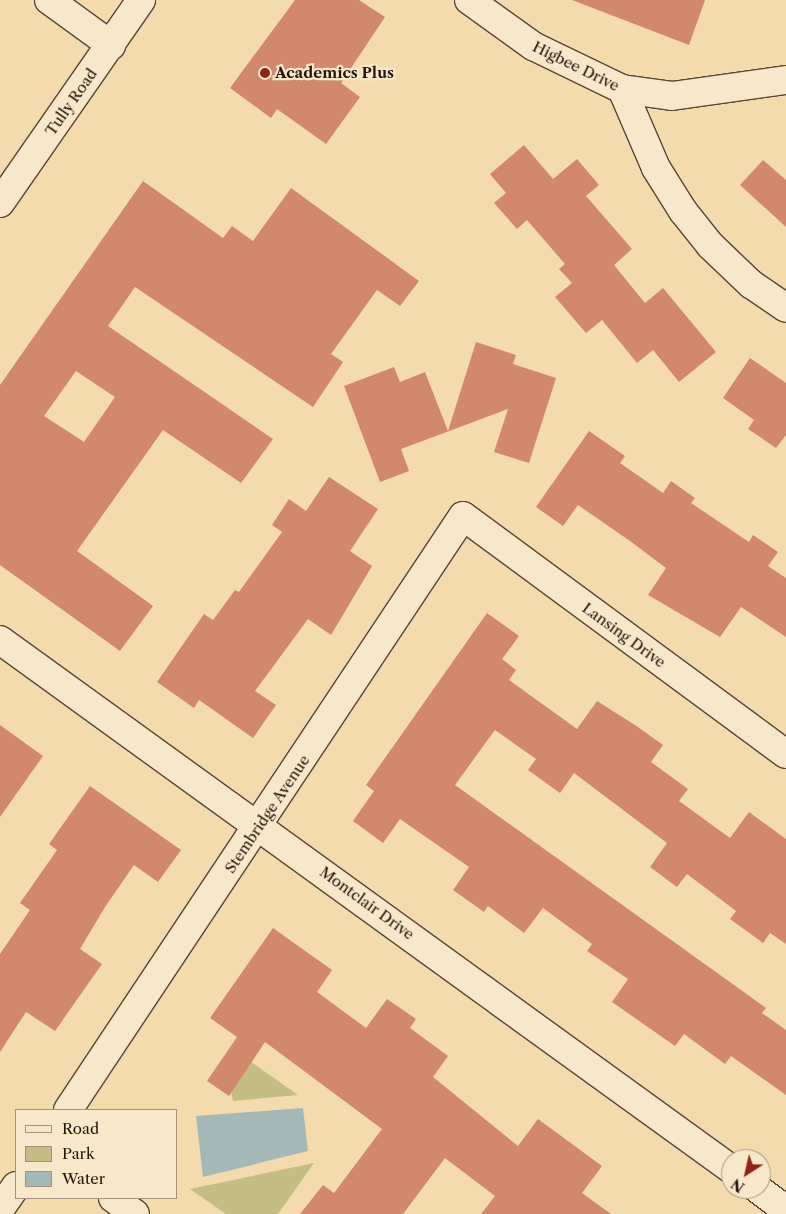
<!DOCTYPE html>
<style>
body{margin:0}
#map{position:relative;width:786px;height:1214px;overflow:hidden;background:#f4dbad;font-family:"Libre Caslon Text",serif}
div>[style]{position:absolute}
.green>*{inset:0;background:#c4be84}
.water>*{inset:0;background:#a3b8b7}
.building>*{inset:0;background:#d2886c}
.roads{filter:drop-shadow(1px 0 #574635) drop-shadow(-1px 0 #574635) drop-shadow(0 1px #574635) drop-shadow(0 -1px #574635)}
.street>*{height:28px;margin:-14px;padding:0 14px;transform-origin:14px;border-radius:14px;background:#f8e8ca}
.secondary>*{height:28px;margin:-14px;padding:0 14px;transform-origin:14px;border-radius:14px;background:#f8e8ca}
.dots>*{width:14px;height:14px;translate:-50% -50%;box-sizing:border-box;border:2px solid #f8e8ca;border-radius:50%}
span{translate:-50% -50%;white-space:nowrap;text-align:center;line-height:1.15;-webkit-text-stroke:4.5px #f8e8ca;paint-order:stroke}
.street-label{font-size:15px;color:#23140d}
.poi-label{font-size:15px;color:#23140d;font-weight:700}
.left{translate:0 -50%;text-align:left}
.legend{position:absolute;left:15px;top:1109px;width:162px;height:90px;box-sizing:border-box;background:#f8e8ca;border:1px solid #a3937e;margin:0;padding:6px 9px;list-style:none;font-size:15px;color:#23140d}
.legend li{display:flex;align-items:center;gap:10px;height:25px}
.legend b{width:25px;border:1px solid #a3937e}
.north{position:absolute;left:721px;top:1149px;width:50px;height:50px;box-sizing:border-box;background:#f8e8ca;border:1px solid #a3937e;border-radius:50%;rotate:215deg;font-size:14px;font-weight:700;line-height:20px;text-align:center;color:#23140d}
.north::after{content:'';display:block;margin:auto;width:18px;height:22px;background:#8f2418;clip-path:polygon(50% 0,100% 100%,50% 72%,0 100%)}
</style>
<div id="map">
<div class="green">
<i style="clip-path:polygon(251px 1062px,298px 1095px,233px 1101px,231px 1092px)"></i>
<i style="clip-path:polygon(314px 1163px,278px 1214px,226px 1214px,190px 1189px)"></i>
</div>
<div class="water">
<i style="clip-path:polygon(303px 1108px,308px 1151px,203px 1177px,196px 1116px)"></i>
</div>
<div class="building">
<i style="clip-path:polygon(295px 0,359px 0,385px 17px,341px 83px,360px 97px,326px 144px,277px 109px,271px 118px,230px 88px)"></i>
<i style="clip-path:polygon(572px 0,705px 0,689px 45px)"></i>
<i style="clip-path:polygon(524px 145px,553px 179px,577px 159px,599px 185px,586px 196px,632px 249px,614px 265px,645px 303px,663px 288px,716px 352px,679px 382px,653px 350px,637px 363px,602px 320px,586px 333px,555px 297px,572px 283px,559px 269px,565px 264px,527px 220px,517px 229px,494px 203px,506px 193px,490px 174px)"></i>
<i style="clip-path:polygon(763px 160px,786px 180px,786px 227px,740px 185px)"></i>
<i style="clip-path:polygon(evenodd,143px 181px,223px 238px,232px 226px,253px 241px,291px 188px,419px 281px,400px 306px,377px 290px,331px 354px,343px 362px,313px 407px,135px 287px,108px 326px,273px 439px,241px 483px,163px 430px,77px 551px,153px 606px,120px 651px,0 565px,0 385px,143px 181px,76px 371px,115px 397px,84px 442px,44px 416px,76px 371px)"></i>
<i style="clip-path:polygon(476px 342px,516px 355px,513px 364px,556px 378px,529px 463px,494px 452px,508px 409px,401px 449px,409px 471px,380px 482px,344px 386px,394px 367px,400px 382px,425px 372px,448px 431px)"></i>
<i style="clip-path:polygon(750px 358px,786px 383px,786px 435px,776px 448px,748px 429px,754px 420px,723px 398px)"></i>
<i style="clip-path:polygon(589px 431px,625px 456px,620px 463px,663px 493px,671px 481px,695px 498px,691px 503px,749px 542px,753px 535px,778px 552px,768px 566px,786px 578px,786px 637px,741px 607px,720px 637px,648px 595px,666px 568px,630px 541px,578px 505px,563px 526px,536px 507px)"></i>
<i style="clip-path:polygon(329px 477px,378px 509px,350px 551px,372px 566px,331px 635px,308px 619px,255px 691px,276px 705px,253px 738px,199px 700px,194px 708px,157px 682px,204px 614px,213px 620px,235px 590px,239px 592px,282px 532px,272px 525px,289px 499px,306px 511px)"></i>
<i style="clip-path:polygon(487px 613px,519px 636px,502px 659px,516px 670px,509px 680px,577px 729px,597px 701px,635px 725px,663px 745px,651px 762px,688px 789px,679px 801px,730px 838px,749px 812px,786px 839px,786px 944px,770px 933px,763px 943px,730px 919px,736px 911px,687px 874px,677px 887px,650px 867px,667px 843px,574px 773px,560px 793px,528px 770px,536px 759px,495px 730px,455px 785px,766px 1008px,762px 1013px,786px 1030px,786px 1095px,731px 1056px,725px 1064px,684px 1034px,675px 1046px,612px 1002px,628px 979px,587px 951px,592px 944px,543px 908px,524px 933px,488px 906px,484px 912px,453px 890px,469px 867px,400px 819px,383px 843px,353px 821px,374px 791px,366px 785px)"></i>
<i style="clip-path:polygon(0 725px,43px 756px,0 817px)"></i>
<i style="clip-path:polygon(90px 786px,181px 850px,158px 882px,134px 865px,105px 907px,80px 949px,102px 964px,55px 1031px,26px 1012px,0 1052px,0 954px,30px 910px,20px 903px,57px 850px,49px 844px)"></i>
<i style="clip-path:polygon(273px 928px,332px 970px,317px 992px,366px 1028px,387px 999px,416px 1019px,410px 1028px,448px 1056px,433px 1077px,518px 1146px,538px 1119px,602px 1166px,582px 1193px,611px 1214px,481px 1214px,495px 1196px,445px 1158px,403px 1214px,300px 1214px,323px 1185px,334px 1193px,382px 1129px,265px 1042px,229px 1096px,207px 1081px,237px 1037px,210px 1018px)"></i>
</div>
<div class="roads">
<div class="street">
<i style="left:469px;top:0;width:79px;rotate:35.7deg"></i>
<i style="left:533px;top:46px;width:99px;rotate:25.8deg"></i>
<i style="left:622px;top:89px;width:50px;rotate:8deg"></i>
<i style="left:672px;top:96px;width:115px;rotate:-8deg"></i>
<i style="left:622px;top:89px;width:86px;rotate:66.7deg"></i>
<i style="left:656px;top:168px;width:51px;rotate:57.9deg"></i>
<i style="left:683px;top:211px;width:43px;rotate:51.5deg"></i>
<i style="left:710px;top:245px;width:57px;rotate:43.6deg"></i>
<i style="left:751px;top:284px;width:42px;rotate:34.4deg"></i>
<i style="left:0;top:640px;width:902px;rotate:35.89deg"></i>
<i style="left:68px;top:1110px;width:713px;rotate:-56.38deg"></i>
<i style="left:463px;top:516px;width:401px;rotate:36.4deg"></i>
<i style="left:758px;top:1189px;width:35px;rotate:37deg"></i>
<i style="left:113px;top:1198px;width:27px;rotate:36deg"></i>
<i style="left:0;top:1209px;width:28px;rotate:-55deg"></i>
</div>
<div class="secondary">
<i style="left:49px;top:0;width:77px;rotate:36deg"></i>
<i style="left:0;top:203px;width:247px;rotate:-55.2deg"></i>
</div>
</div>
<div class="dots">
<i style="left:265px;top:73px;background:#8f2418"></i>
</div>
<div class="street-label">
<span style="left:576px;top:66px;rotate:26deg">Higbee Drive</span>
<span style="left:71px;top:102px;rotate:-55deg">Tully Road</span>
<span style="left:624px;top:635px;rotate:36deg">Lansing Drive</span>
<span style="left:267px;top:814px;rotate:-56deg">Stembridge Avenue</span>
<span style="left:367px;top:903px;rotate:36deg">Montclair Drive</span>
</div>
<div class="poi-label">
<span class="left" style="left:275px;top:73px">Academics Plus</span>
</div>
<ul class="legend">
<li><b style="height:6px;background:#f8e8ca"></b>Road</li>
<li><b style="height:14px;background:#c4be84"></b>Park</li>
<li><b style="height:14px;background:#a3b8b7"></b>Water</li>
</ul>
<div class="north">N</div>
</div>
